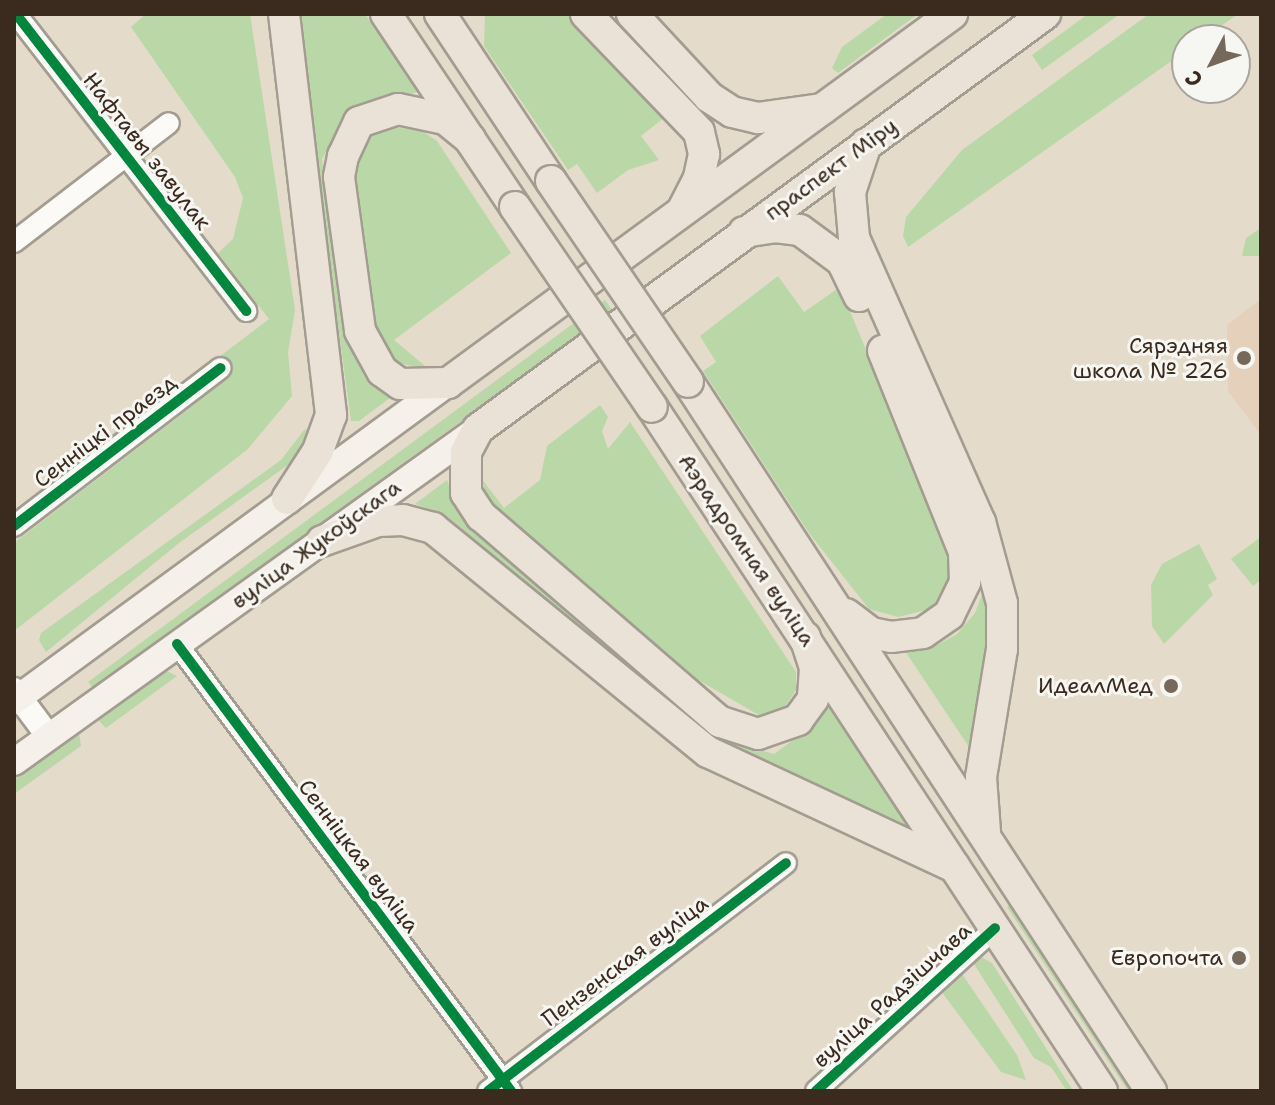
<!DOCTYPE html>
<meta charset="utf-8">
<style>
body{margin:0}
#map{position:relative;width:1275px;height:1105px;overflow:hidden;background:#e4dbca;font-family:"Shantell Sans",sans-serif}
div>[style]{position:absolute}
.built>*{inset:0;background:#e5d0bc}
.green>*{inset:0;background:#bad8a7}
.roads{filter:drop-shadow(2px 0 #a39c91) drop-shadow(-2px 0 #a39c91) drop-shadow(0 2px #a39c91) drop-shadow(0 -2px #a39c91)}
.minor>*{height:20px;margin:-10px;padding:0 10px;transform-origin:10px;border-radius:10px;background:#fbfaf7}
.tertiary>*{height:24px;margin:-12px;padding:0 12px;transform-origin:12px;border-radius:12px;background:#fbfaf7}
.secondary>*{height:26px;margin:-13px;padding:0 13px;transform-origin:13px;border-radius:13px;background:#f5f0e9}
.primary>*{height:30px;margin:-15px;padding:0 15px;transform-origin:15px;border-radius:15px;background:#ebe2d7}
.bridges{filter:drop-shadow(2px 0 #a39c91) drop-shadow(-2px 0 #a39c91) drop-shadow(0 2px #a39c91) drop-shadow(0 -2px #a39c91)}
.primary-bridge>*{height:30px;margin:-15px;padding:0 15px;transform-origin:15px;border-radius:15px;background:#ebe2d7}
.cycleway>*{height:10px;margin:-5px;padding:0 5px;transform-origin:5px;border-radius:5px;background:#00873e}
.dots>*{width:22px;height:22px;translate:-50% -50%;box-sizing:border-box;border:4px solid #f6f6f2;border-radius:50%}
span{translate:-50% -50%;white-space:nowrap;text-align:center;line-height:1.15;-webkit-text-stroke:6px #f6f6f2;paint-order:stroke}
.street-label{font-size:22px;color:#3b2a1e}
.poi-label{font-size:22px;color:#3b2a1e}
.right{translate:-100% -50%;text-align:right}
.frame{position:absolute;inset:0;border:16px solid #3b2a1e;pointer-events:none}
.north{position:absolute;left:1171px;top:24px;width:80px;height:80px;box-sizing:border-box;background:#f6f6f2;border:2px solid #aba49d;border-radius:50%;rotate:229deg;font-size:22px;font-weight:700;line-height:32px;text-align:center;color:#3b2a1e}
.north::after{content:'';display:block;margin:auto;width:28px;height:36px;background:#76685a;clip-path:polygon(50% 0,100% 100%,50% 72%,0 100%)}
</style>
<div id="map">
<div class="built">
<i style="clip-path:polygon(1261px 299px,1261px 435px,1228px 391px,1227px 325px)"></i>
</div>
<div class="green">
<i style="clip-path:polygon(146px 14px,250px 14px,295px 310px,288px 352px,292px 396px,248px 449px,14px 631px,14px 543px,199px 401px,205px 387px,228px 371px,219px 357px,269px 319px,218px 253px,233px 239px,243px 198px,235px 177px,131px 27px)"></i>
<i style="clip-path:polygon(296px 14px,365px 14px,417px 92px,344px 120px,322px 159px,347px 339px,364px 371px,394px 395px,359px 421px,351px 421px)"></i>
<i style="clip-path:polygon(485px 14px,567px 14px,665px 117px,641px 136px,659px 160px,628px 170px,597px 193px,577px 164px,568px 170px,484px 46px)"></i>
<i style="clip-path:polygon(887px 14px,918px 14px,838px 73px,832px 68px,842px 47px)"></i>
<i style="clip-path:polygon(1088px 14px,1120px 14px,1042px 70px,1032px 55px)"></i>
<i style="clip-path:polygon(1149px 14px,1238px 14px,1201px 40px,1187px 40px,1187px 50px,908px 247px,903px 236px,906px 217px,962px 150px)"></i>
<i style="clip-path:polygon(389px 126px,422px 131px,437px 141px,511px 253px,394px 340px,430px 370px,395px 362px,376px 334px,350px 182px,350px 167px,369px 133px)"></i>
<i style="clip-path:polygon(1261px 228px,1261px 256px,1242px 256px,1246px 238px)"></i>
<i style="clip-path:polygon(778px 276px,804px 312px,840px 287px,950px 553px,955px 573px,942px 606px,898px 617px,869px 609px,809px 533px,703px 371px,716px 362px,700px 336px)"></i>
<i style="clip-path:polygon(605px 300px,613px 311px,93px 688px,88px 682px)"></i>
<i style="clip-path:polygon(600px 405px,608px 417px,602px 431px,608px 449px,630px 422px,796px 672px,796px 690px,781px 713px,764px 718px,674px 666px,504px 521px,489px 502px,481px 478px,504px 508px,540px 480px,547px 446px)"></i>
<i style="clip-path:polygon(322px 427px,313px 447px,179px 543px,46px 652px,39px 640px,41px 633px,281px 460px,304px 430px)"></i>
<i style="clip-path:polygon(447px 480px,460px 512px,478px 533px,725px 740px,774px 754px,807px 730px,824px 701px,908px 826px,714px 738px,444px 514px,415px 504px)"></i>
<i style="clip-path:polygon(1261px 537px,1261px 580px,1253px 586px,1231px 559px)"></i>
<i style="clip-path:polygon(1199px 544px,1217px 579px,1208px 585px,1213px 595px,1164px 644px,1152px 626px,1151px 585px,1162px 564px)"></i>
<i style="clip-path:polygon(989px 576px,995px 613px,977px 759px,903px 648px,937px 645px,957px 634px,975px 613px)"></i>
<i style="clip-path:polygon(164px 670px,177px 676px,106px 728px,95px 717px)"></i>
<i style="clip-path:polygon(78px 727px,81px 746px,14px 794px,14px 774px)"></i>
<i style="clip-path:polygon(1013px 903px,1135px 1091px,1128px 1091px,1007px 907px)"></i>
<i style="clip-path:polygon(981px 957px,992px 963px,1072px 1089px,1067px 1091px,1051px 1067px,1034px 1058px,972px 961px)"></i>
<i style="clip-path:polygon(960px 971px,1017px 1055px,1026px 1080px,1001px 1072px,941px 991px)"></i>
</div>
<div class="roads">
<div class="minor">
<i style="left:16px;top:14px;width:376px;rotate:52.2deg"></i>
<i style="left:14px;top:242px;width:195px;rotate:-37.5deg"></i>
<i style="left:14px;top:526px;width:260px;rotate:-37.4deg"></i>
<i style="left:177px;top:644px;width:558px;rotate:53.23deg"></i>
<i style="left:488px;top:1091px;width:375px;rotate:-37.4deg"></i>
<i style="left:816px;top:1091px;width:242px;rotate:-42.3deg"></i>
</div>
<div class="tertiary">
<i style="left:14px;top:690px;width:59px;rotate:53.3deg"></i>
</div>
<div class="secondary">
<i style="left:14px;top:701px;width:538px;rotate:-36.23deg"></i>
<i style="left:14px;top:762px;width:571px;rotate:-35.67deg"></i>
</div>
<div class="primary">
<i style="left:284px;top:14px;width:404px;rotate:83.3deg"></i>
<i style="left:331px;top:415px;width:38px;rotate:110deg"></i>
<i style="left:318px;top:451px;width:57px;rotate:122.9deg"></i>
<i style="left:386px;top:14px;width:232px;rotate:56.2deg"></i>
<i style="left:440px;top:14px;width:201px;rotate:56.4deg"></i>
<i style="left:586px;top:14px;width:163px;rotate:46.2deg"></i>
<i style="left:699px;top:132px;width:23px;rotate:77deg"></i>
<i style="left:704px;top:154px;width:25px;rotate:102deg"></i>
<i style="left:699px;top:178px;width:36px;rotate:117deg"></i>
<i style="left:632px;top:14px;width:113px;rotate:47.1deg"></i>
<i style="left:709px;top:97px;width:27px;rotate:33deg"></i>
<i style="left:732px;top:112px;width:27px;rotate:13deg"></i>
<i style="left:758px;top:118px;width:65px;rotate:-8deg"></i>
<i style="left:470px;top:139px;width:32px;rotate:-141deg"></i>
<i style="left:445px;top:119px;width:48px;rotate:-168deg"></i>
<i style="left:398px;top:109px;width:41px;rotate:161.6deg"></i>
<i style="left:359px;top:122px;width:38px;rotate:115deg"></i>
<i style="left:343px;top:156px;width:21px;rotate:101deg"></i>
<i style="left:339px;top:177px;width:155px;rotate:82.2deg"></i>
<i style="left:360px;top:331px;width:46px;rotate:61.2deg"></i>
<i style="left:382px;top:371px;width:22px;rotate:36deg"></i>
<i style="left:400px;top:384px;width:48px;rotate:-1.2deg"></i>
<i style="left:448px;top:383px;width:625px;rotate:-36.21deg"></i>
<i style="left:866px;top:144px;width:51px;rotate:108.4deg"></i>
<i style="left:850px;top:192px;width:46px;rotate:85deg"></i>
<i style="left:854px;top:238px;width:311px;rotate:66.1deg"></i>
<i style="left:980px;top:522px;width:84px;rotate:74.8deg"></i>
<i style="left:1002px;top:603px;width:46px;rotate:90deg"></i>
<i style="left:1002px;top:649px;width:130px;rotate:99.3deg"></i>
<i style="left:981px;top:777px;width:55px;rotate:85.8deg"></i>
<i style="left:744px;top:232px;width:31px;rotate:-9deg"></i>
<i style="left:775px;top:227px;width:25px;rotate:7deg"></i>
<i style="left:800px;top:230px;width:52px;rotate:36.4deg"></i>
<i style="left:842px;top:261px;width:39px;rotate:64deg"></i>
<i style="left:688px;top:382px;width:847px;rotate:56.85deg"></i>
<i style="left:652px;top:407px;width:819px;rotate:56.66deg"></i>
<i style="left:322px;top:541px;width:59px;rotate:-19.7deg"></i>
<i style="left:378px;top:521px;width:25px;rotate:-2deg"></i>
<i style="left:403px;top:520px;width:31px;rotate:15deg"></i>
<i style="left:433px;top:528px;width:355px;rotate:39.2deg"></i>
<i style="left:708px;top:752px;width:272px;rotate:25deg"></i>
<i style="left:846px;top:614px;width:31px;rotate:37deg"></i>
<i style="left:871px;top:633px;width:20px;rotate:11deg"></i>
<i style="left:891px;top:637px;width:32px;rotate:-7deg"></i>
<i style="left:923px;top:633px;width:32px;rotate:-35deg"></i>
<i style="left:949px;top:615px;width:37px;rotate:-64deg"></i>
<i style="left:965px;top:582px;width:30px;rotate:-92deg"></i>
<i style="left:964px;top:552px;width:217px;rotate:-111.9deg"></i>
<i style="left:805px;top:637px;width:33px;rotate:72deg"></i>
<i style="left:815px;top:668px;width:31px;rotate:94deg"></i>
<i style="left:813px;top:699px;width:26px;rotate:126deg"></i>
<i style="left:798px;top:720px;width:42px;rotate:160.7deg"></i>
<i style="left:758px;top:734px;width:40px;rotate:-162deg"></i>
<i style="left:720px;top:722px;width:316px;rotate:-139.2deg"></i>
<i style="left:481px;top:516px;width:27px;rotate:-123deg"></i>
<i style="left:466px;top:493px;width:41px;rotate:-90deg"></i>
<i style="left:466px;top:452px;width:26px;rotate:-62deg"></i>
<i style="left:478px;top:429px;width:703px;rotate:-36.2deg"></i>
</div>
</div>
<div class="bridges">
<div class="primary-bridge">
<i style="left:551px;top:181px;width:243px;rotate:55.7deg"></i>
<i style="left:515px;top:207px;width:242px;rotate:55.6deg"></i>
</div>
</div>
<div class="cycleway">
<i style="left:16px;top:14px;width:376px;rotate:52.2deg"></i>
<i style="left:14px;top:526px;width:260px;rotate:-37.4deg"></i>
<i style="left:177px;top:644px;width:558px;rotate:53.23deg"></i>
<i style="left:488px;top:1091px;width:375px;rotate:-37.4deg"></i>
<i style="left:816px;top:1091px;width:242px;rotate:-42.3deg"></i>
</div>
<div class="dots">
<i style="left:1244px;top:358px;background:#76685a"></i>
<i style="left:1171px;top:686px;background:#76685a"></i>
<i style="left:1239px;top:958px;background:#76685a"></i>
</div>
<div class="street-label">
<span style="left:147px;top:151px;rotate:52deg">Нафтавы завулак</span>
<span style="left:831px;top:169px;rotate:-36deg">праспект Міру</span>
<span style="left:105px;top:431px;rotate:-37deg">Сенніцкі праезд</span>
<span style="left:316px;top:544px;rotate:-36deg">вуліца Жукоўскага</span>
<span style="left:747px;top:550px;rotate:56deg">Аэрадромная вуліца</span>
<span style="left:359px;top:856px;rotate:53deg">Сенніцкая вуліца</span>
<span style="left:625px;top:961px;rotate:-37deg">Пензенская вуліца</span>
<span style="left:892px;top:995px;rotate:-42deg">вуліца Радзішчава</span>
</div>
<div class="poi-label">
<span class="right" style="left:1228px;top:358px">Сярэдняя<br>школа № 226</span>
<span class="right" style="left:1153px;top:686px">ИдеалМед</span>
<span class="right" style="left:1223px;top:958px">Европочта</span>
</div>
<div class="frame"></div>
<div class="north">С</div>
</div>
